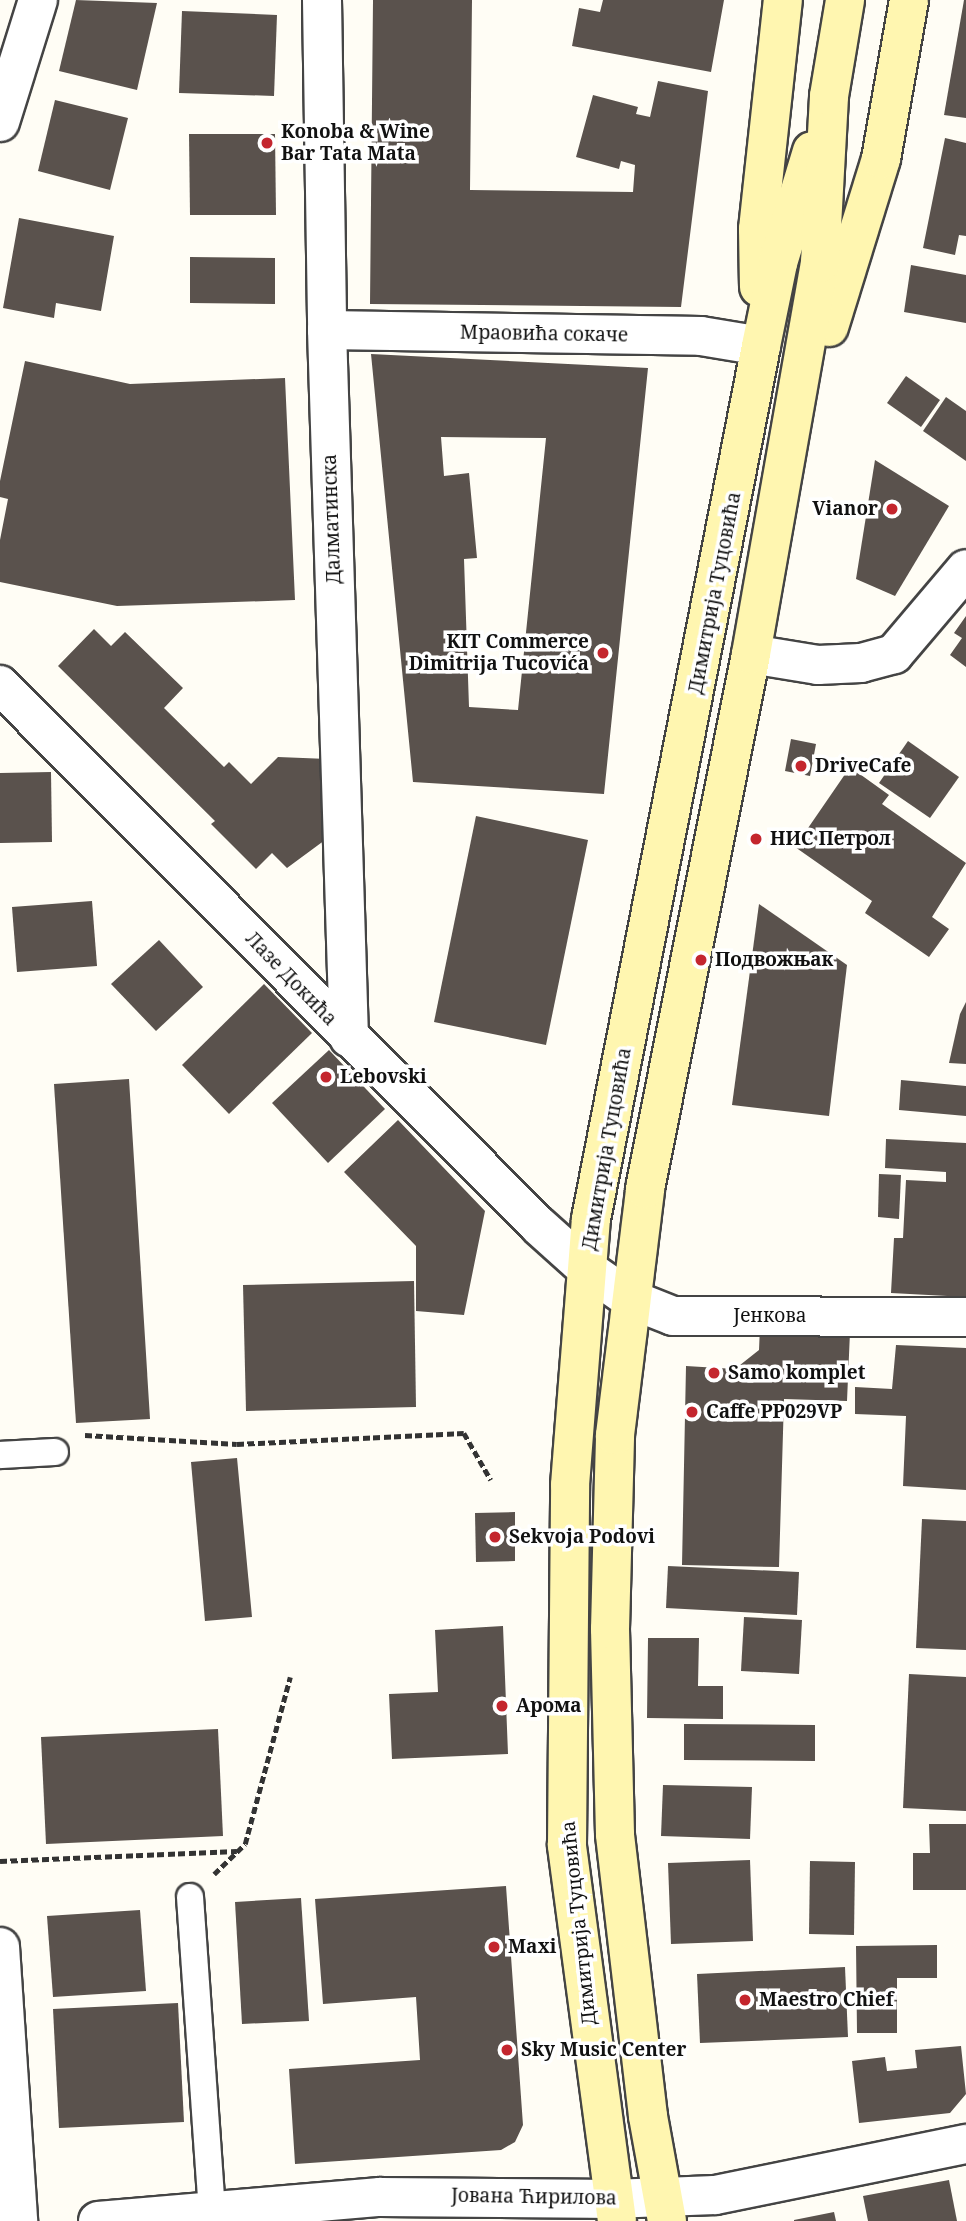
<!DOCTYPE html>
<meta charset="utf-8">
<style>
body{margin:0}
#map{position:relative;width:966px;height:2221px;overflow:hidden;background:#fffdf5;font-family:"Noto Serif",serif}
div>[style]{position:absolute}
.building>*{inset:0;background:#5a524d}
.path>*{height:4.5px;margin-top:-2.25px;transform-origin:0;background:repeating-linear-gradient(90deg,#333 0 7px,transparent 0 10.5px)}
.roads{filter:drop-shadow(2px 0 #444) drop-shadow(-2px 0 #444) drop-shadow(0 2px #444) drop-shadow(0 -2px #444)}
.service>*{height:26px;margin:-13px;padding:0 13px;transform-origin:13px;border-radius:13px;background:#fff}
.minor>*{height:38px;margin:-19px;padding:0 19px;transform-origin:19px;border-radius:19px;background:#fff}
.secondary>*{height:38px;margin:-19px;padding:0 19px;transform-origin:19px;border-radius:19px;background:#fff6b0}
.dots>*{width:19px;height:19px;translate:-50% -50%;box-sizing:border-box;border:4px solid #fff;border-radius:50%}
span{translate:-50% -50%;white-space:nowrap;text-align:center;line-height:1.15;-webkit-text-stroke:7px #fff;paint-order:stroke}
.poi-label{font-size:19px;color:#111;font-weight:700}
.left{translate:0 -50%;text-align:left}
.right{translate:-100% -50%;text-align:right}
.street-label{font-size:19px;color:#111}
</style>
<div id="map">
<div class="building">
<i style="clip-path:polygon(76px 0,157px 3px,137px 90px,59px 71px)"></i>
<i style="clip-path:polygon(373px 0,472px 0,470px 190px,633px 192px,635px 165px,621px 161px,619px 169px,576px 157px,593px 95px,638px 107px,636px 114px,650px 117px,658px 81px,708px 91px,681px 307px,370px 304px)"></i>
<i style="clip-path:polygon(603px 0,724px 0,711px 72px,572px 46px,579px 8px,600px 12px)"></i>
<i style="clip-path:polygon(964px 0,966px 0,966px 118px,944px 115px)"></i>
<i style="clip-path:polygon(182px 11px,277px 15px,274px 96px,179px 93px)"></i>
<i style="clip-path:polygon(55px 100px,128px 118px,110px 190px,38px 171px)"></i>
<i style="clip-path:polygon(189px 134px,275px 134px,276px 215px,190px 215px)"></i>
<i style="clip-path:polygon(945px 138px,966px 143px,966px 236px,959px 235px,955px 255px,923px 248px)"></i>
<i style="clip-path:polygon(19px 218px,114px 236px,101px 311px,56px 303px,54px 318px,3px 308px)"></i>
<i style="clip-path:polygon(190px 257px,275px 258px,275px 304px,190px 303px)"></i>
<i style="clip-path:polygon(911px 265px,966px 275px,966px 323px,904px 312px)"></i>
<i style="clip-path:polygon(evenodd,371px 354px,648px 368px,604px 794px,413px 782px,371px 354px,441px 437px,546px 438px,518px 710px,469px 707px,464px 559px,477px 558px,469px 473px,444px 476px,441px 437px)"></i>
<i style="clip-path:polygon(25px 361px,130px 384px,285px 378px,295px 600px,117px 606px,0 582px,0 540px,8px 499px,0 497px,0 481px)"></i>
<i style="clip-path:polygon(906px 376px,940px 400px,921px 427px,887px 403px)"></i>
<i style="clip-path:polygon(946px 397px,966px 411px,966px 461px,923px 431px)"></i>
<i style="clip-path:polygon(875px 460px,949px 506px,895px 596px,856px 579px)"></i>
<i style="clip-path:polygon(966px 616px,966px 667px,950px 655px,962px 638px,954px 633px)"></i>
<i style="clip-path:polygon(94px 629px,111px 646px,125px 632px,183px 688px,164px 708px,224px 767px,229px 762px,251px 784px,278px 757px,328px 759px,325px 840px,287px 868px,272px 853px,256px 869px,211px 824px,215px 821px,58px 666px)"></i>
<i style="clip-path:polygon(791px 739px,816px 744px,810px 776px,785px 771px)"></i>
<i style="clip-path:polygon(908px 741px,959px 777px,930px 818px,879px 783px)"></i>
<i style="clip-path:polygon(850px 767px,889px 795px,882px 804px,966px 863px,932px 917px,949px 929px,929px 957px,865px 913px,872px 901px,795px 847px)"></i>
<i style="clip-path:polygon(51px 772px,52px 842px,0 843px,0 773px)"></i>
<i style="clip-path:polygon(476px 816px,588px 840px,546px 1045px,434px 1022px)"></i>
<i style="clip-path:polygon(92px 901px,97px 966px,17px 972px,12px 907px)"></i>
<i style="clip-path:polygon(759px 904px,847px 965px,829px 1116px,732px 1105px)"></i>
<i style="clip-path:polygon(159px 940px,203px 987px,156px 1031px,111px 984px)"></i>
<i style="clip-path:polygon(264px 984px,312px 1033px,229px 1114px,182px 1065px)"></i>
<i style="clip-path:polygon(966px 1002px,966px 1064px,949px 1063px,960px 1014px)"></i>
<i style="clip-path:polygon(329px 1050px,385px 1109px,328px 1163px,272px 1103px)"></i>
<i style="clip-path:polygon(129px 1079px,150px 1419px,76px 1423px,54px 1084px)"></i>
<i style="clip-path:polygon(901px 1080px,966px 1086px,966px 1116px,899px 1110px)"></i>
<i style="clip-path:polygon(398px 1120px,485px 1211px,464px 1315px,416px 1311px,416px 1246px,344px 1172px)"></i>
<i style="clip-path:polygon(886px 1139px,966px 1143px,966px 1297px,891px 1293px,894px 1238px,903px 1238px,906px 1180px,946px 1182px,946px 1172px,885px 1168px)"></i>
<i style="clip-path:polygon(879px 1174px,901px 1175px,899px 1219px,878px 1217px)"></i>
<i style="clip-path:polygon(414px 1281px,416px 1407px,246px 1411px,243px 1285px)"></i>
<i style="clip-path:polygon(760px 1326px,850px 1332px,847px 1401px,784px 1399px,779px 1567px,682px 1565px,686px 1366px,735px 1369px,759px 1350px)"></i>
<i style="clip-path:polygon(896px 1345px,966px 1348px,966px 1490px,903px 1486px,906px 1416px,855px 1414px,855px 1387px,892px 1389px)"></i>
<i style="clip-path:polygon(237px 1458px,252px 1617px,205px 1621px,191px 1462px)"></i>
<i style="clip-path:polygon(515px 1512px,515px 1561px,476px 1562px,475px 1513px)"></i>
<i style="clip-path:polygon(922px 1519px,966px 1521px,966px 1650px,916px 1648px)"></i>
<i style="clip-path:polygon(668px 1566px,799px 1572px,797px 1615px,666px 1608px)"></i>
<i style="clip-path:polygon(744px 1617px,802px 1620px,799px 1674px,741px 1671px)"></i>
<i style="clip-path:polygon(503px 1626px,508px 1754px,392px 1759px,389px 1694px,438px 1692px,435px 1630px)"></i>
<i style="clip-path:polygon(648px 1638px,699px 1638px,698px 1686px,723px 1686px,723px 1719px,647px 1718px)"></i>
<i style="clip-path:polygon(909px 1674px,966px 1677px,966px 1811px,903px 1808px)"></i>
<i style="clip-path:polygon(684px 1724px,815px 1725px,815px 1761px,684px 1760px)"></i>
<i style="clip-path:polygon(218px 1729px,223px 1836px,46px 1844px,41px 1737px)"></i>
<i style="clip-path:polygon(663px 1785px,752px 1787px,750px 1839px,661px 1836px)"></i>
<i style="clip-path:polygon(929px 1824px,966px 1824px,966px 1890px,913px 1890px,913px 1853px,930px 1853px)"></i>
<i style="clip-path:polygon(750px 1860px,753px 1941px,671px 1944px,668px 1863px)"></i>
<i style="clip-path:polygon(810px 1861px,855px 1862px,854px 1935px,809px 1934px)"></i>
<i style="clip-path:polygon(506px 1886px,523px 2125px,515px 2142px,501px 2150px,295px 2164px,289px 2069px,420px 2060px,416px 1997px,323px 2004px,315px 1899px)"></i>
<i style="clip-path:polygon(301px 1898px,309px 2021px,242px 2024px,235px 1902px)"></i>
<i style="clip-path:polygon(140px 1910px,146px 1991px,53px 1997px,47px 1916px)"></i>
<i style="clip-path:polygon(937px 1945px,937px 1978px,897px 1978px,897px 2033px,857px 2033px,856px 1946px)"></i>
<i style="clip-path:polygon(845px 1967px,848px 2037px,700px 2043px,697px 1974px)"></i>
<i style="clip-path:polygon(178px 2003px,184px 2122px,59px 2128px,53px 2009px)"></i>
<i style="clip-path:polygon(961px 2046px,966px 2094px,950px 2113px,859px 2123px,852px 2061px,885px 2057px,887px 2071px,917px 2068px,915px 2050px)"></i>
<i style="clip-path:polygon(949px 2180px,957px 2221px,868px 2221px,863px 2196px)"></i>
<i style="clip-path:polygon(834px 2212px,836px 2221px,794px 2221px,794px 2220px)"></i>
</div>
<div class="path">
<i style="left:85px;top:1435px;width:152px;rotate:3.4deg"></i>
<i style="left:237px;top:1444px;width:227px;rotate:-2.8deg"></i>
<i style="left:464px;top:1433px;width:54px;rotate:60.1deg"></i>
<i style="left:0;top:1861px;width:237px;rotate:-2.4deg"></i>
<i style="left:214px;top:1874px;width:43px;rotate:-44.1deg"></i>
<i style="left:245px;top:1844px;width:173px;rotate:-74.9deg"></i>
</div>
<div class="roads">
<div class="service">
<i style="left:0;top:1455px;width:55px;rotate:-3.1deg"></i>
<i style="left:190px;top:1897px;width:315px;rotate:86deg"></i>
</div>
<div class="minor">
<i style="left:322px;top:0;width:330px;rotate:89.1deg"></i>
<i style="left:327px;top:330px;width:708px;rotate:88.22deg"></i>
<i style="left:0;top:122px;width:128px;rotate:-72.7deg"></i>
<i style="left:327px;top:330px;width:374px;rotate:0.9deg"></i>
<i style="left:701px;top:336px;width:61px;rotate:9.5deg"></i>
<i style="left:751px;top:654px;width:68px;rotate:9.3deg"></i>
<i style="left:818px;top:665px;width:43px;rotate:-2.7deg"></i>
<i style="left:861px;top:663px;width:34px;rotate:-15deg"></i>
<i style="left:894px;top:654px;width:111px;rotate:-49.7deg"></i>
<i style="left:0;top:685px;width:764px;rotate:45.11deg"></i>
<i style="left:539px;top:1226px;width:64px;rotate:41.9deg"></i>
<i style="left:587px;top:1269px;width:52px;rotate:34.9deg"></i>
<i style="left:630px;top:1299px;width:46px;rotate:21.6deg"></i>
<i style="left:673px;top:1316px;width:293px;rotate:0.2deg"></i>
<i style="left:0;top:1947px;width:275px;rotate:86.2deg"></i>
<i style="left:98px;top:2221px;width:283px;rotate:-4.9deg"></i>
<i style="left:380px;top:2197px;width:232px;rotate:0.5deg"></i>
<i style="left:612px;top:2199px;width:103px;rotate:-2.2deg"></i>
<i style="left:715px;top:2195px;width:256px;rotate:-11.5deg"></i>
</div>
<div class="secondary">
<i style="left:759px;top:287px;width:58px;rotate:-91deg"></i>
<i style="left:758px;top:229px;width:230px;rotate:-83.8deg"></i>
<i style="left:829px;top:327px;width:176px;rotate:-72.8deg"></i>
<i style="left:881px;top:159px;width:161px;rotate:-80deg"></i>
<i style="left:617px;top:2221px;width:379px;rotate:-97.6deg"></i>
<i style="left:567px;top:1845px;width:360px;rotate:-89.5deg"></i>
<i style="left:570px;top:1485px;width:267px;rotate:-85.5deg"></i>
<i style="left:591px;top:1219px;width:889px;rotate:-78.98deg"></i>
<i style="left:761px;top:346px;width:85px;rotate:-78.4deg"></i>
<i style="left:778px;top:263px;width:117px;rotate:-73.1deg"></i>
<i style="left:667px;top:2221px;width:107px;rotate:-100.3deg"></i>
<i style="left:648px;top:2116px;width:284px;rotate:-96.7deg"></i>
<i style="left:615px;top:1834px;width:205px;rotate:-91.4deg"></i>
<i style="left:610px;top:1629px;width:194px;rotate:-88.5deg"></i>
<i style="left:615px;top:1435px;width:248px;rotate:-83deg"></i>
<i style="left:645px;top:1189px;width:545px;rotate:-78.79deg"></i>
<i style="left:751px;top:654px;width:397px;rotate:-80deg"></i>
<i style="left:820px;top:263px;width:167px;rotate:-86.9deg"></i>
<i style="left:829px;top:96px;width:97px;rotate:-80.5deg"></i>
</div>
</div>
<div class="dots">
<i style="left:267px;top:143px;background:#c4262e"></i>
<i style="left:892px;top:509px;background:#c4262e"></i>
<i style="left:603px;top:653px;background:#c4262e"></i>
<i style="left:801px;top:766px;background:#c4262e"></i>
<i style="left:756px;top:839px;background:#c4262e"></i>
<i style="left:701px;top:960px;background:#c4262e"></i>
<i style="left:326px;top:1077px;background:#c4262e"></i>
<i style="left:714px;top:1373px;background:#c4262e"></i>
<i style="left:692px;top:1412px;background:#c4262e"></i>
<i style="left:495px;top:1537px;background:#c4262e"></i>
<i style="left:502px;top:1706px;background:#c4262e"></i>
<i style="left:494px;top:1947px;background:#c4262e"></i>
<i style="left:745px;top:2000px;background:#c4262e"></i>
<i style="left:507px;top:2050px;background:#c4262e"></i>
</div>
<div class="poi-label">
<span class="left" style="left:281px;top:143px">Konoba &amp; Wine<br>Bar Tata Mata</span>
<span class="right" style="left:878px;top:509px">Vianor</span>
<span class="right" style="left:589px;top:653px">KIT Commerce<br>Dimitrija Tucovića</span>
<span class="left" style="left:815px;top:766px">DriveCafe</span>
<span class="left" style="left:770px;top:839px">НИС Петрол</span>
<span class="left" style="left:715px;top:960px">Подвожњак</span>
<span class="left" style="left:340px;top:1077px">Lebovski</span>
<span class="left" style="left:728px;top:1373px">Samo komplet</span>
<span class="left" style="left:706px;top:1412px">Caffe PP029VP</span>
<span class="left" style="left:509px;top:1537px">Sekvoja Podovi</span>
<span class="left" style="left:516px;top:1706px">Арома</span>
<span class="left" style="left:508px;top:1947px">Maxi</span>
<span class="left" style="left:759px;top:2000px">Maestro Chief</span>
<span class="left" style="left:521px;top:2050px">Sky Music Center</span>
</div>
<div class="street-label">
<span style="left:544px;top:334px;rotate:1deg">Мраовића сокаче</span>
<span style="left:332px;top:519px;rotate:-92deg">Далматинска</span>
<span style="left:715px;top:593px;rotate:-79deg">Димитрија Туцовића</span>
<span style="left:291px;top:979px;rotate:46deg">Лазе Докића</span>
<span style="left:607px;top:1149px;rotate:-80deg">Димитрија Туцовића</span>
<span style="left:770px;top:1316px">Јенкова</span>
<span style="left:579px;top:1923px;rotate:-96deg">Димитрија Туцовића</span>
<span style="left:534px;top:2197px;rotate:1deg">Јована Ћирилова</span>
</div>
</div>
